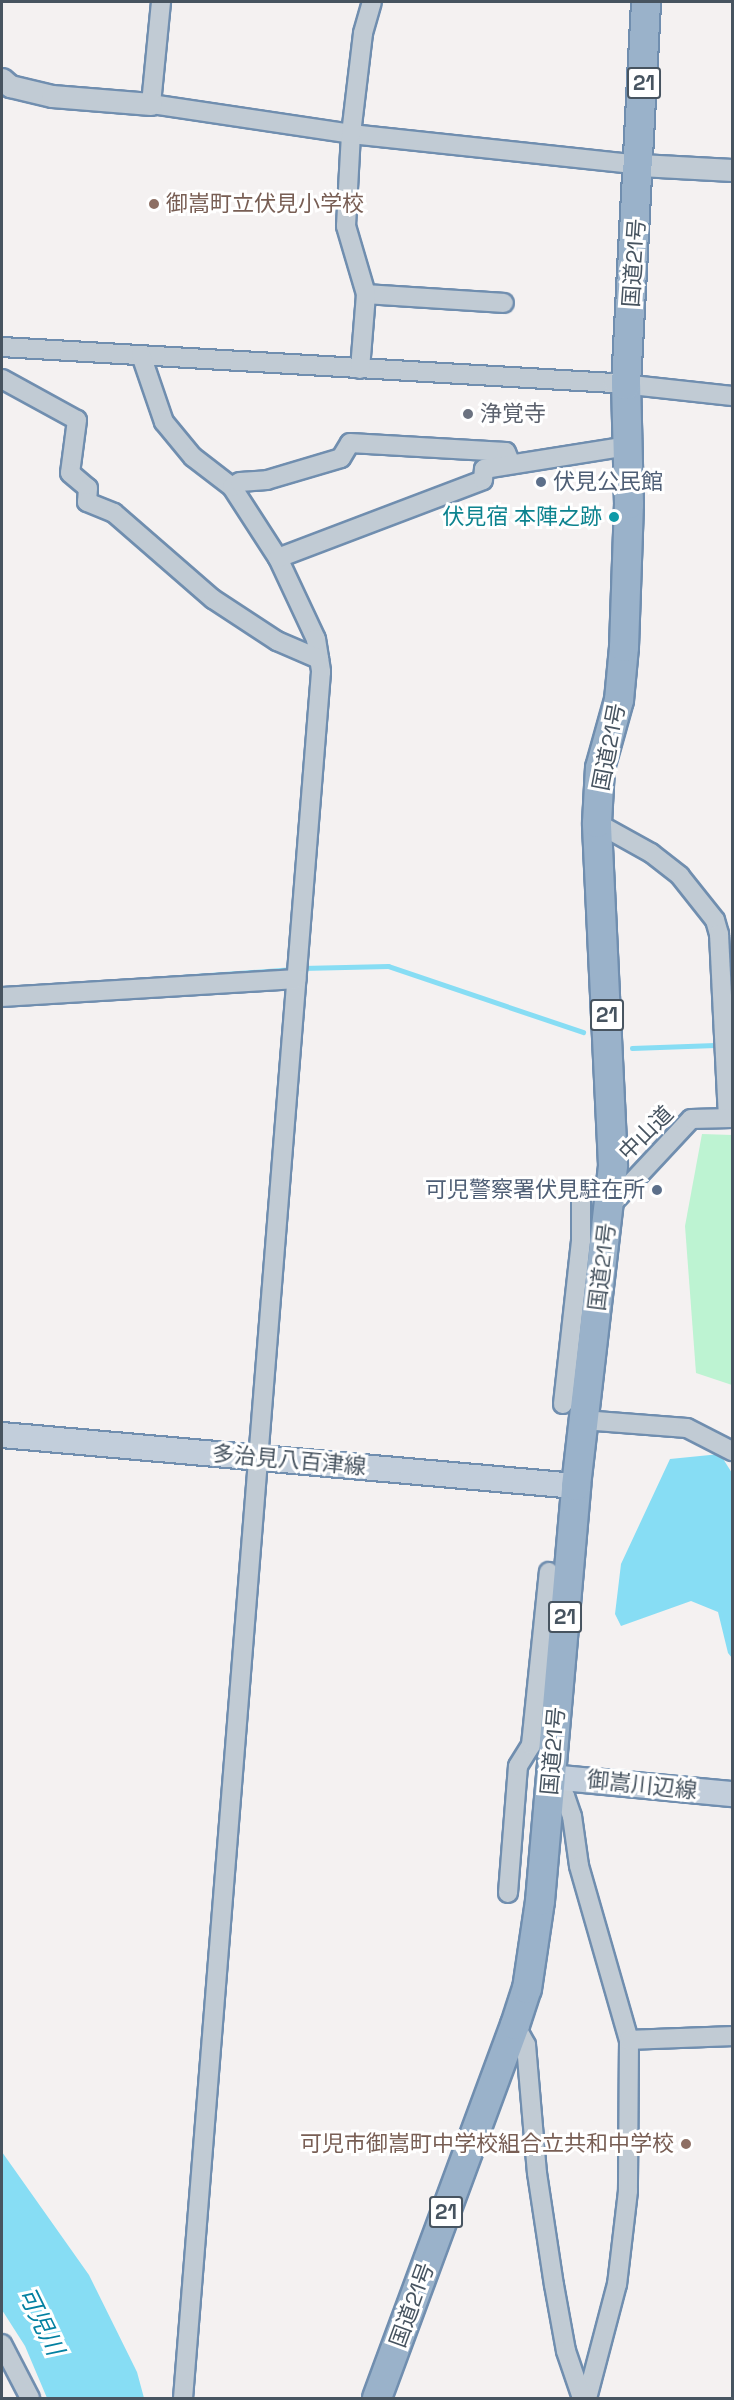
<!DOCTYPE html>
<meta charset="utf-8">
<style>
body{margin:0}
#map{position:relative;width:734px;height:2400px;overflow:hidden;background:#f4f1f1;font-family:"Space Grotesk","Noto Sans JP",sans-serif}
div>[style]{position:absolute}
.green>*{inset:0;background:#bdf3d2}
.water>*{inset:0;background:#87ddf4}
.stream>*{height:4.5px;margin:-2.25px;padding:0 2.25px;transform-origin:2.25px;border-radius:2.25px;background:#87ddf4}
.roads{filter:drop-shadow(2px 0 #708eaf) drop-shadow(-2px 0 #708eaf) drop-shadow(0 2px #708eaf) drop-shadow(0 -2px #708eaf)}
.minor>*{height:18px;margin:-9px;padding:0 9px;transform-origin:9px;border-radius:9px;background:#c1cbd4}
.tertiary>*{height:21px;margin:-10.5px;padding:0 10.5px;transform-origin:10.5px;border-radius:10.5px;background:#c1cbd4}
.secondary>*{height:24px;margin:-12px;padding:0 12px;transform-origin:12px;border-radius:12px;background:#c2cedb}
.trunk>*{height:28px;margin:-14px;padding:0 14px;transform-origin:14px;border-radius:14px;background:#9ab2ca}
.dots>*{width:16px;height:16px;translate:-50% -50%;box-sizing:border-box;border:3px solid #fff;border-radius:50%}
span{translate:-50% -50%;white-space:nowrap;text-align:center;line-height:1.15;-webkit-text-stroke:6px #fff;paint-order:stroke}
.shield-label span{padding:2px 4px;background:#fff;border:2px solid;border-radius:4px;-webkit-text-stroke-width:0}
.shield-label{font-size:21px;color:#475460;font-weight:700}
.education-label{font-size:22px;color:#785e54}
.left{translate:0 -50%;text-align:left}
.right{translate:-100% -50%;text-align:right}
.street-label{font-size:22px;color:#475460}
.worship-label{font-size:22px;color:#5b616d}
.service-label{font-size:22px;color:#4e5e75}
.culture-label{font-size:22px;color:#0d838f}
.water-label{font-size:24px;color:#0380a1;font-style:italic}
.frame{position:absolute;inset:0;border:3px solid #475460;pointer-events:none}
</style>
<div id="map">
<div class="green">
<i style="clip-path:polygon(702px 1134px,732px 1135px,732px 1385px,696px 1373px,685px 1226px)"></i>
</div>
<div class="water">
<i style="clip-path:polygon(720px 1454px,732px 1473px,732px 1658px,728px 1653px,718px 1612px,691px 1601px,621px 1626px,615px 1614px,621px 1564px,670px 1459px)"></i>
<i style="clip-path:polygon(2px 2152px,89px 2275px,137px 2372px,144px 2398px,47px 2398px,25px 2346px,2px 2310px)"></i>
</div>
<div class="stream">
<i style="left:302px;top:968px;width:86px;rotate:-1.3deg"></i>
<i style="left:388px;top:966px;width:206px;rotate:18.7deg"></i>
<i style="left:138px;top:980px;width:156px;rotate:-4deg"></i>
<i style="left:632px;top:1048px;width:83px;rotate:-2.1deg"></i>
</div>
<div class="roads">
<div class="minor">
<i style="left:161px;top:2px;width:102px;rotate:95.6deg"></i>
<i style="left:151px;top:104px;width:202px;rotate:8.5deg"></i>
<i style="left:351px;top:134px;width:291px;rotate:6.1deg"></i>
<i style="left:366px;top:294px;width:138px;rotate:3.7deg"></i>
<i style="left:2px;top:347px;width:612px;rotate:3.37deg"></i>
<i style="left:613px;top:383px;width:120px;rotate:6.2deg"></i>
<i style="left:141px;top:355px;width:71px;rotate:71.1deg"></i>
<i style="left:164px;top:422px;width:45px;rotate:50.4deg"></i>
<i style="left:193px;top:457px;width:49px;rotate:37.6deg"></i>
<i style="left:232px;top:487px;width:85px;rotate:57.1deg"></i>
<i style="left:278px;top:558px;width:89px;rotate:64.9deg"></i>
<i style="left:316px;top:639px;width:33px;rotate:81deg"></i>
<i style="left:321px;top:672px;width:1732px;rotate:94.57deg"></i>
<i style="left:360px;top:369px;width:75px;rotate:-85.4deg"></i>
<i style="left:366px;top:294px;width:71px;rotate:-106.4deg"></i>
<i style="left:346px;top:226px;width:92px;rotate:-86.9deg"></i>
<i style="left:351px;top:134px;width:102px;rotate:-83.2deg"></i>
<i style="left:363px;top:33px;width:32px;rotate:-74deg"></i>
<i style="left:2px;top:379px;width:85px;rotate:28.7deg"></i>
<i style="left:77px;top:420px;width:53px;rotate:97.5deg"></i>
<i style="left:70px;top:473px;width:23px;rotate:40deg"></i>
<i style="left:88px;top:488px;width:14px;rotate:94deg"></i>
<i style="left:87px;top:502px;width:29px;rotate:22deg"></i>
<i style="left:114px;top:513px;width:131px;rotate:41deg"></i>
<i style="left:213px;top:599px;width:77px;rotate:33.3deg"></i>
<i style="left:277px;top:641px;width:46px;rotate:23.2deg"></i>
<i style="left:232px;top:487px;width:9px;rotate:-32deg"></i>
<i style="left:240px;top:482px;width:27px;rotate:-4deg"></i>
<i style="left:267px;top:480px;width:77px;rotate:-16.6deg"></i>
<i style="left:341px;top:458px;width:17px;rotate:-59deg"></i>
<i style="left:350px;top:443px;width:156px;rotate:3.3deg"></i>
<i style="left:506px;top:452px;width:11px;rotate:68deg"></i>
<i style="left:278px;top:558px;width:219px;rotate:-20.8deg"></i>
<i style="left:483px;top:480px;width:11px;rotate:-85deg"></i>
<i style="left:484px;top:469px;width:145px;rotate:-9.1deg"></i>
<i style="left:597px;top:823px;width:62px;rotate:29.1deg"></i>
<i style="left:651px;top:853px;width:37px;rotate:38deg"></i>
<i style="left:680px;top:876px;width:56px;rotate:51.5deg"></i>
<i style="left:715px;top:920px;width:15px;rotate:74deg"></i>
<i style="left:719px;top:934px;width:183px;rotate:87.2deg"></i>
<i style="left:2px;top:997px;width:295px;rotate:-3.5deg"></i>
<i style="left:609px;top:1207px;width:120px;rotate:-47deg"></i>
<i style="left:691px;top:1119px;width:41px;rotate:-1.4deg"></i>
<i style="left:563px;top:1404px;width:165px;rotate:-83.7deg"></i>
<i style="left:581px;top:1240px;width:39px;rotate:-90deg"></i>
<i style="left:583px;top:1420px;width:104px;rotate:4.4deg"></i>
<i style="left:687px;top:1428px;width:51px;rotate:27.1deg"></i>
<i style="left:551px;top:1777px;width:24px;rotate:54deg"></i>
<i style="left:565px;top:1796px;width:21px;rotate:71deg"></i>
<i style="left:572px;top:1816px;width:50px;rotate:82deg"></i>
<i style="left:579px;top:1866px;width:181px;rotate:74deg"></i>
<i style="left:629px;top:2040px;width:151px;rotate:90.4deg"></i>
<i style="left:628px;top:2191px;width:94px;rotate:96.7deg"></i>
<i style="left:617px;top:2284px;width:118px;rotate:104.7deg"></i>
<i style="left:508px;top:1893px;width:127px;rotate:-85.5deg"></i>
<i style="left:518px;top:1766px;width:25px;rotate:-58deg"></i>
<i style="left:531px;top:1745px;width:174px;rotate:-84.1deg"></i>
<i style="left:515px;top:2025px;width:23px;rotate:61deg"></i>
<i style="left:526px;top:2045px;width:128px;rotate:85.1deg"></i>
<i style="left:537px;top:2173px;width:113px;rotate:81.4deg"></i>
<i style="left:554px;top:2285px;width:67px;rotate:79.7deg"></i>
<i style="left:566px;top:2351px;width:50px;rotate:71.2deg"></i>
<i style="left:629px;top:2040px;width:103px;rotate:-2.2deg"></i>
<i style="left:2px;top:2344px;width:61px;rotate:62.6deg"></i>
</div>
<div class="tertiary">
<i style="left:2px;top:79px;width:11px;rotate:41deg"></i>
<i style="left:10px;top:86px;width:43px;rotate:13.4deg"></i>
<i style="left:52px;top:96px;width:99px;rotate:4.6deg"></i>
<i style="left:640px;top:165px;width:92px;rotate:3.1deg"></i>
</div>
<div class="secondary">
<i style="left:2px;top:1435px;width:576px;rotate:5.08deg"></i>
<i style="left:551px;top:1777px;width:182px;rotate:5.4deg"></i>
</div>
<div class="trunk">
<i style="left:377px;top:2398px;width:398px;rotate:-69.7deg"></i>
<i style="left:515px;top:2025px;width:38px;rotate:-72deg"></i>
<i style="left:527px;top:1989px;width:89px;rotate:-81.6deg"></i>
<i style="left:540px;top:1901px;width:417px;rotate:-85deg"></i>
<i style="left:576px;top:1486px;width:323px;rotate:-83.4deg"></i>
<i style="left:613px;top:1165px;width:342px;rotate:-92.7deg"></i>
<i style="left:597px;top:823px;width:55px;rotate:-86.9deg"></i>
<i style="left:600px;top:768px;width:71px;rotate:-74.4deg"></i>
<i style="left:619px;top:700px;width:53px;rotate:-84.6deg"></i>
<i style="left:624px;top:647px;width:143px;rotate:-88deg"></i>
<i style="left:629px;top:504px;width:119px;rotate:-91.4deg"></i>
<i style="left:626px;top:385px;width:384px;rotate:-87deg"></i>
</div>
</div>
<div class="dots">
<i style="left:154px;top:204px;background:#8d6e63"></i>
<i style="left:468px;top:414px;background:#6b7280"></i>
<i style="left:541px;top:482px;background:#5c6f8a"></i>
<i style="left:614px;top:517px;background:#0f9aa8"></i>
<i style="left:657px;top:1190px;background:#5c6f8a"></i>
<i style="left:686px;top:2144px;background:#8d6e63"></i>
</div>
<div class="shield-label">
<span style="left:644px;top:83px">21</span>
<span style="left:607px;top:1015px">21</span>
<span style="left:565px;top:1617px">21</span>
<span style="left:446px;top:2212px">21</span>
</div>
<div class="education-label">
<span class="left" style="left:166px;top:204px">御嵩町立伏見小学校</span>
<span class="right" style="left:674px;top:2144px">可児市御嵩町中学校組合立共和中学校</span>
</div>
<div class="street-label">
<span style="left:634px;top:263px;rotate:-86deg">国道21号</span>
<span style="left:609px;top:747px;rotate:-79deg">国道21号</span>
<span style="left:646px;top:1133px;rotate:-45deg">中山道</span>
<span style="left:602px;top:1267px;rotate:-83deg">国道21号</span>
<span style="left:289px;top:1460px;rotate:5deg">多治見八百津線</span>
<span style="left:553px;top:1751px;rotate:-85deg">国道21号</span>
<span style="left:642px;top:1785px;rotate:6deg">御嵩川辺線</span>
<span style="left:412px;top:2305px;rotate:-70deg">国道21号</span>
</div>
<div class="worship-label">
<span class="left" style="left:480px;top:414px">浄覚寺</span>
</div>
<div class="service-label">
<span class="left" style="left:553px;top:482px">伏見公民館</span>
<span class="right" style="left:645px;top:1190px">可児警察署伏見駐在所</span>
</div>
<div class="culture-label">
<span class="right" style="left:602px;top:517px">伏見宿 本陣之跡</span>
</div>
<div class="water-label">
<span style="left:41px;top:2321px;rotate:64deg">可児川</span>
</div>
<div class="frame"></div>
</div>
